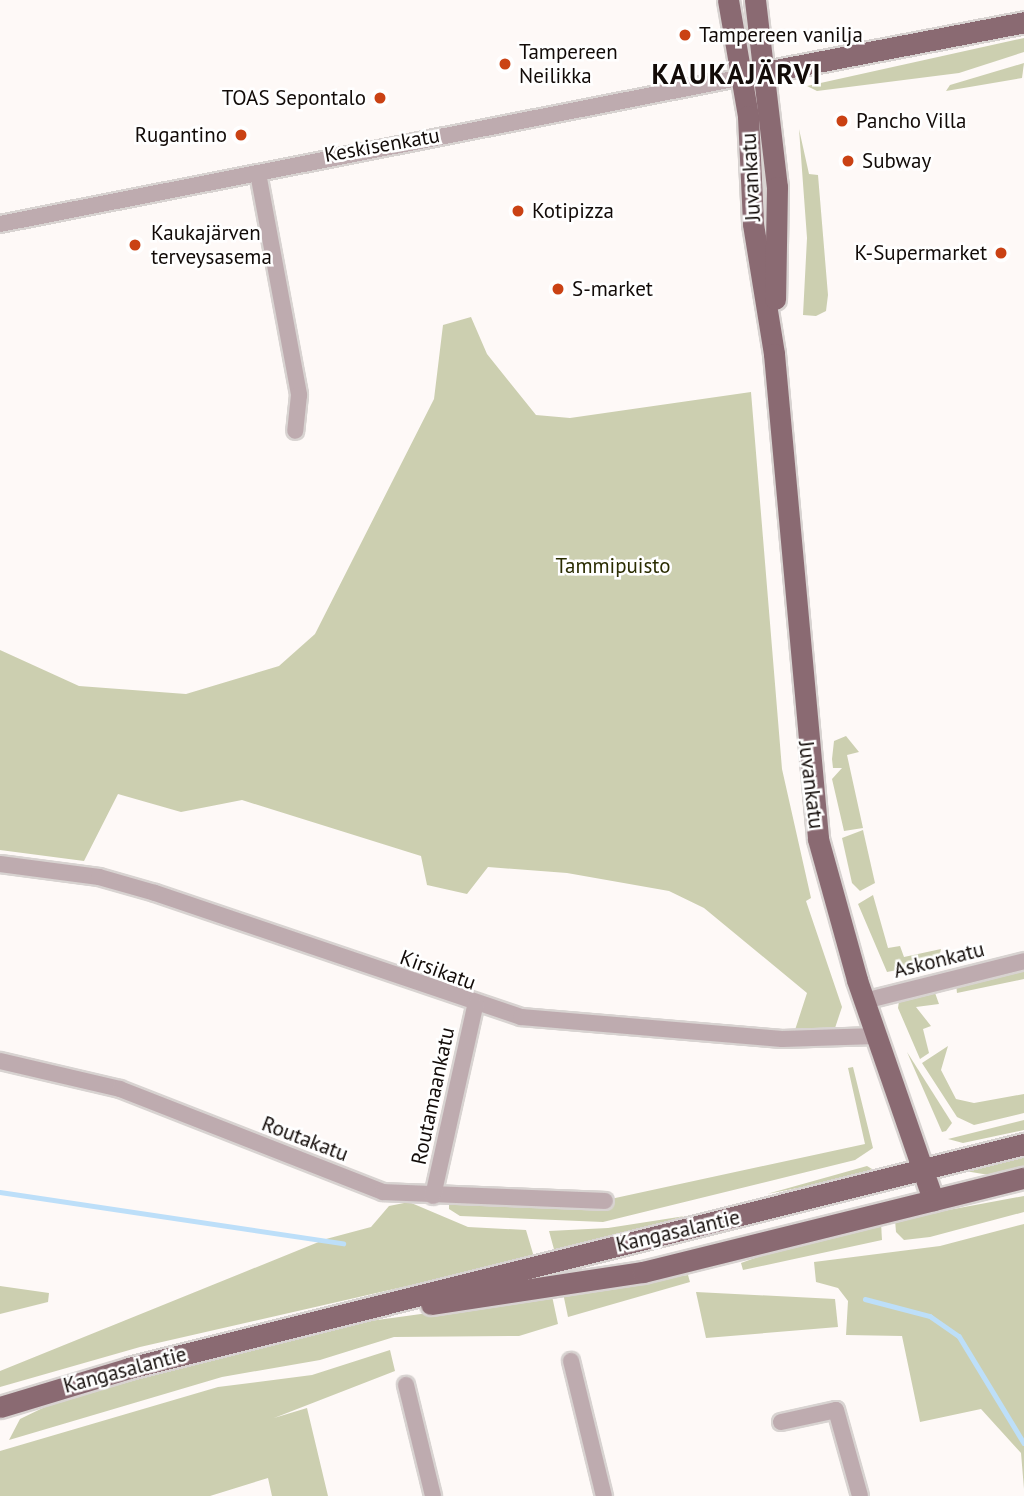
<!DOCTYPE html>
<meta charset="utf-8">
<style>
body{margin:0}
#map{position:relative;width:1024px;height:1496px;overflow:hidden;background:#fef9f7;font-family:"PT Sans",sans-serif}
div>[style]{position:absolute}
.green>*{inset:0;background:#cccfb0}
.stream>*{height:4.5px;margin:-2.25px;padding:0 2.25px;transform-origin:2.25px;border-radius:2.25px;background:#bddff9}
.roads{filter:drop-shadow(2px 0 #d8d3d1) drop-shadow(-2px 0 #d8d3d1) drop-shadow(0 2px #d8d3d1) drop-shadow(0 -2px #d8d3d1)}
.minor>*{height:16px;margin:-8px;padding:0 8px;transform-origin:8px;border-radius:8px;background:#beabaf}
.major>*{height:21px;margin:-10.5px;padding:0 10.5px;transform-origin:10.5px;border-radius:10.5px;background:#8a6a72}
.dots>*{width:19px;height:19px;translate:-50% -50%;box-sizing:border-box;border:4px solid #fff;border-radius:50%}
span{translate:-50% -50%;white-space:nowrap;text-align:center;line-height:1.15;-webkit-text-stroke:5px #fff;paint-order:stroke}
.poi-label{font-size:21px;color:#120b08}
.left{translate:0 -50%;text-align:left}
.right{translate:-100% -50%;text-align:right}
.street-label{font-size:21px;color:#120b08}
.park-label{font-size:21px;color:#2a2c00}
.district-label{font-size:28px;color:#120b08;font-weight:700;letter-spacing:2px}
</style>
<div id="map">
<div class="green">
<i style="clip-path:polygon(1024px 38px,1024px 52px,959px 73px,817px 91px,807px 86px)"></i>
<i style="clip-path:polygon(1024px 63px,1022px 78px,946px 91px,950px 85px)"></i>
<i style="clip-path:polygon(799px 129px,809px 174px,818px 175px,828px 295px,826px 311px,816px 316px,803px 315px,807px 238px)"></i>
<i style="clip-path:polygon(471px 317px,487px 354px,536px 415px,570px 418px,751px 392px,782px 769px,811px 898px,806px 901px,842px 1007px,835px 1028px,795px 1030px,807px 993px,704px 908px,669px 891px,567px 873px,488px 867px,467px 894px,427px 885px,421px 856px,242px 800px,181px 812px,118px 794px,84px 861px,0 850px,0 650px,79px 686px,186px 694px,279px 666px,315px 634px,434px 399px,443px 325px)"></i>
<i style="clip-path:polygon(846px 736px,859px 752px,847px 755px,863px 828px,844px 831px,832px 779px,842px 768px,833px 768px,832px 759px,834px 741px)"></i>
<i style="clip-path:polygon(863px 830px,875px 883px,860px 891px,852px 883px,842px 838px)"></i>
<i style="clip-path:polygon(873px 895px,888px 948px,900px 946px,904px 957px,941px 949px,938px 962px,887px 972px,858px 904px)"></i>
<i style="clip-path:polygon(1024px 969px,1024px 979px,957px 993px,956px 984px)"></i>
<i style="clip-path:polygon(934px 990px,939px 1004px,916px 1007px,931px 1026px,923px 1029px,929px 1053px,920px 1059px,898px 1008px,899px 1001px)"></i>
<i style="clip-path:polygon(948px 1046px,941px 1070px,956px 1099px,974px 1103px,1024px 1094px,1024px 1113px,974px 1125px,957px 1117px,922px 1063px)"></i>
<i style="clip-path:polygon(907px 1052px,952px 1123px,946px 1131px,942px 1132px)"></i>
<i style="clip-path:polygon(853px 1067px,873px 1148px,855px 1160px,603px 1222px,460px 1216px,449px 1209px,449px 1202px,606px 1200px,865px 1144px,848px 1068px)"></i>
<i style="clip-path:polygon(1024px 1120px,1024px 1130px,963px 1143px,948px 1139px)"></i>
<i style="clip-path:polygon(1024px 1156px,1024px 1167px,989px 1175px,965px 1171px)"></i>
<i style="clip-path:polygon(867px 1166px,872px 1169px,854px 1177px,767px 1194px)"></i>
<i style="clip-path:polygon(1024px 1196px,1024px 1212px,930px 1237px,904px 1240px,896px 1232px,895px 1220px)"></i>
<i style="clip-path:polygon(409px 1202px,468px 1227px,526px 1230px,534px 1257px,140px 1347px,0 1387px,0 1371px,326px 1239px,371px 1227px,389px 1206px)"></i>
<i style="clip-path:polygon(685px 1216px,555px 1253px,549px 1231px,608px 1228px)"></i>
<i style="clip-path:polygon(881px 1223px,882px 1240px,743px 1270px,741px 1263px,788px 1246px)"></i>
<i style="clip-path:polygon(1024px 1224px,1024px 1489px,1021px 1453px,981px 1409px,920px 1422px,902px 1336px,846px 1335px,848px 1301px,838px 1288px,816px 1282px,814px 1262px,940px 1246px)"></i>
<i style="clip-path:polygon(688px 1275px,690px 1282px,568px 1317px,563px 1293px)"></i>
<i style="clip-path:polygon(0 1286px,49px 1293px,48px 1302px,0 1314px)"></i>
<i style="clip-path:polygon(696px 1292px,835px 1299px,838px 1327px,706px 1338px)"></i>
<i style="clip-path:polygon(552px 1296px,558px 1324px,519px 1336px,394px 1337px,320px 1360px,222px 1377px,9px 1440px,20px 1419px,51px 1404px,178px 1368px,370px 1321px)"></i>
<i style="clip-path:polygon(390px 1350px,395px 1371px,274px 1418px,307px 1408px,328px 1496px,272px 1496px,268px 1478px,210px 1496px,0 1496px,0 1451px,218px 1387px,312px 1375px)"></i>
</div>
<div class="stream">
<i style="left:0;top:1192px;width:347px;rotate:8.5deg"></i>
<i style="left:865px;top:1299px;width:67px;rotate:14.7deg"></i>
<i style="left:930px;top:1316px;width:35px;rotate:35deg"></i>
<i style="left:959px;top:1336px;width:125px;rotate:58.7deg"></i>
</div>
<div class="roads">
<div class="minor">
<i style="left:258px;top:173px;width:226px;rotate:79.5deg"></i>
<i style="left:299px;top:395px;width:36px;rotate:96deg"></i>
<i style="left:0;top:224px;width:757px;rotate:-11.19deg"></i>
<i style="left:0;top:864px;width:100px;rotate:7.5deg"></i>
<i style="left:99px;top:877px;width:58px;rotate:15.9deg"></i>
<i style="left:155px;top:893px;width:386px;rotate:18.7deg"></i>
<i style="left:521px;top:1017px;width:262px;rotate:4.8deg"></i>
<i style="left:782px;top:1039px;width:94px;rotate:-1.8deg"></i>
<i style="left:864px;top:1001px;width:165px;rotate:-14deg"></i>
<i style="left:0;top:1061px;width:123px;rotate:13.1deg"></i>
<i style="left:120px;top:1089px;width:282px;rotate:21.4deg"></i>
<i style="left:383px;top:1192px;width:222px;rotate:2.3deg"></i>
<i style="left:433px;top:1196px;width:195px;rotate:-77.5deg"></i>
<i style="left:571px;top:1361px;width:139px;rotate:76.3deg"></i>
<i style="left:406px;top:1385px;width:114px;rotate:76.3deg"></i>
<i style="left:781px;top:1422px;width:56px;rotate:-12.3deg"></i>
<i style="left:836px;top:1410px;width:89px;rotate:74.4deg"></i>
</div>
<div class="major">
<i style="left:728px;top:0;width:118px;rotate:80.2deg"></i>
<i style="left:748px;top:116px;width:108px;rotate:87.3deg"></i>
<i style="left:753px;top:224px;width:132px;rotate:80.8deg"></i>
<i style="left:774px;top:354px;width:487px;rotate:84.8deg"></i>
<i style="left:818px;top:839px;width:146px;rotate:74.5deg"></i>
<i style="left:857px;top:980px;width:233px;rotate:70.9deg"></i>
<i style="left:755px;top:0;width:188px;rotate:83.3deg"></i>
<i style="left:777px;top:187px;width:112px;rotate:91deg"></i>
<i style="left:755px;top:74px;width:274px;rotate:-10.9deg"></i>
<i style="left:431px;top:1304px;width:214px;rotate:-8.6deg"></i>
<i style="left:643px;top:1272px;width:392px;rotate:-13.9deg"></i>
<i style="left:0;top:1407px;width:135px;rotate:-16.8deg"></i>
<i style="left:129px;top:1368px;width:923px;rotate:-14.05deg"></i>
</div>
</div>
<div class="dots">
<i style="left:685px;top:35px;background:#ca4214"></i>
<i style="left:505px;top:64px;background:#ca4214"></i>
<i style="left:380px;top:98px;background:#ca4214"></i>
<i style="left:842px;top:121px;background:#ca4214"></i>
<i style="left:241px;top:135px;background:#ca4214"></i>
<i style="left:848px;top:161px;background:#ca4214"></i>
<i style="left:518px;top:211px;background:#ca4214"></i>
<i style="left:135px;top:245px;background:#ca4214"></i>
<i style="left:1001px;top:253px;background:#ca4214"></i>
<i style="left:558px;top:289px;background:#ca4214"></i>
</div>
<div class="poi-label">
<span class="left" style="left:699px;top:35px">Tampereen vanilja</span>
<span class="left" style="left:519px;top:64px">Tampereen<br>Neilikka</span>
<span class="right" style="left:366px;top:98px">TOAS Sepontalo</span>
<span class="left" style="left:856px;top:121px">Pancho Villa</span>
<span class="right" style="left:227px;top:135px">Rugantino</span>
<span class="left" style="left:862px;top:161px">Subway</span>
<span class="left" style="left:532px;top:211px">Kotipizza</span>
<span class="left" style="left:151px;top:245px">Kaukajärven<br>terveysasema</span>
<span class="right" style="left:987px;top:253px">K-Supermarket</span>
<span class="left" style="left:572px;top:289px">S-market</span>
</div>
<div class="street-label">
<span style="left:382px;top:145px;rotate:-10deg">Keskisenkatu</span>
<span style="left:751px;top:177px;rotate:-93deg">Juvankatu</span>
<span style="left:811px;top:785px;rotate:83deg">Juvankatu</span>
<span style="left:939px;top:960px;rotate:-14deg">Askonkatu</span>
<span style="left:438px;top:970px;rotate:20deg">Kirsikatu</span>
<span style="left:433px;top:1096px;rotate:-78deg">Routamaankatu</span>
<span style="left:305px;top:1139px;rotate:21deg">Routakatu</span>
<span style="left:678px;top:1231px;rotate:-13deg">Kangasalantie</span>
<span style="left:125px;top:1370px;rotate:-15deg">Kangasalantie</span>
</div>
<div class="park-label">
<span style="left:613px;top:566px">Tammipuisto</span>
</div>
<div class="district-label">
<span style="left:737px;top:74px">KAUKAJÄRVI</span>
</div>
</div>
